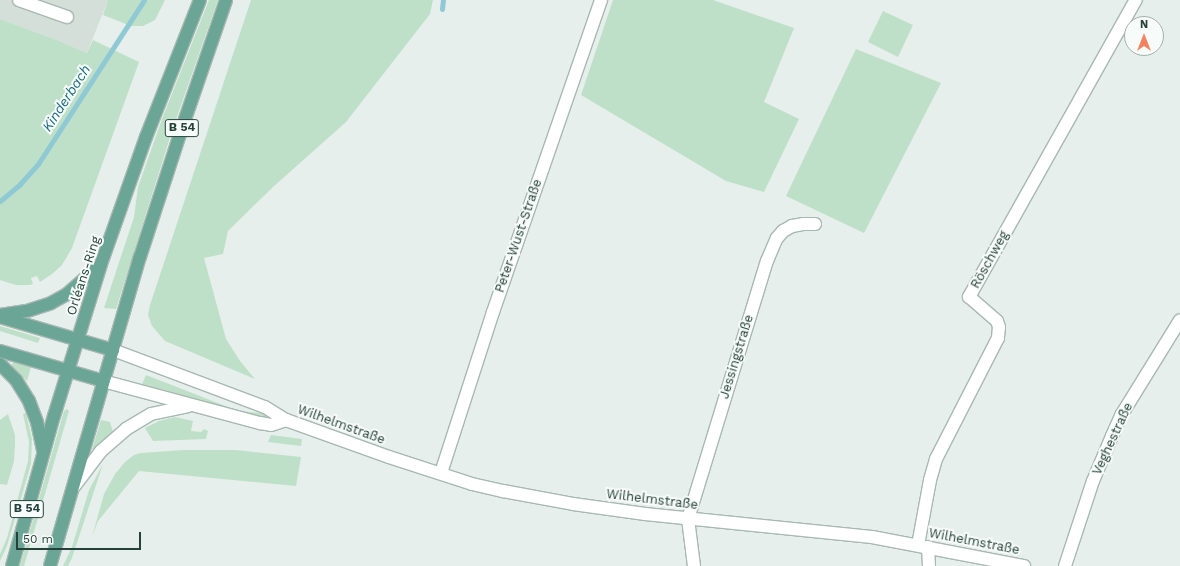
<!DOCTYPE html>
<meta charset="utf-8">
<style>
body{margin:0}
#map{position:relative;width:1180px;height:566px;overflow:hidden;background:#e6efeb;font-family:"Work Sans",sans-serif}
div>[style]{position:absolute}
.built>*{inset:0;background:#d4dfda}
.green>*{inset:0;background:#bfe0c8}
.stream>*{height:5px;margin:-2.5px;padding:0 2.5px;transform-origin:2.5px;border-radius:2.5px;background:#8ec9d4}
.roads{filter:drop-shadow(1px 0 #a8b8b2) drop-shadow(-1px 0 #a8b8b2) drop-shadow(0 1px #a8b8b2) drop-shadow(0 -1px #a8b8b2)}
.minor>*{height:12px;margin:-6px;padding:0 6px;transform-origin:6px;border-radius:6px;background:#fff}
.major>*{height:12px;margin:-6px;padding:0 6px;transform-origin:6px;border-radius:6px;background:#6aa596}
span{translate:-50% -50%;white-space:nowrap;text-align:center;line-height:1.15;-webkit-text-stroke:4px #f7fbf9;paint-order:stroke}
.shield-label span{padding:1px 3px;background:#f7fbf9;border:1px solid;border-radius:3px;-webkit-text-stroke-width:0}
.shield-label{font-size:12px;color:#24423a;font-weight:700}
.street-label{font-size:13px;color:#24423a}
.water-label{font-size:14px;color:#1c6f80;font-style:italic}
.north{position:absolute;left:1124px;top:16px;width:40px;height:40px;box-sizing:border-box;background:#f7fbf9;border:1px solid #a3b1ad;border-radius:50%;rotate:0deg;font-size:11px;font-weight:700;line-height:16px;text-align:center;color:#24423a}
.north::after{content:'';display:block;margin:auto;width:14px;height:18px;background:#f4845f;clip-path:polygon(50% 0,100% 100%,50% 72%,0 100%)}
.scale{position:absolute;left:16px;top:532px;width:125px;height:18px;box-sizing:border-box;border:2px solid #24423a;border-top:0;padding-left:5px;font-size:12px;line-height:14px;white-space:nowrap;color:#24423a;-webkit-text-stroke:3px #f7fbf9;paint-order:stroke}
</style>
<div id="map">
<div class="built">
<i style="clip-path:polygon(0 0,108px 0,87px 53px,57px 40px,0 19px)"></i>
</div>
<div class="green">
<i style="clip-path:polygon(108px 0,165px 0,155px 20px,143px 26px,131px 26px,103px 15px)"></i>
<i style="clip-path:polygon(209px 0,218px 0,173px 128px,116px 309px,104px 308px,134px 217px,138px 187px,162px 119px)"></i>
<i style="clip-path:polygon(251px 0,433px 0,430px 14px,346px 122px,273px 187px,228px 231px,223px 254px,204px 258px,226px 339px,240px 361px,255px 379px,165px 341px,152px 326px,148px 315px,150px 305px)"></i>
<i style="clip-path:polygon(613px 0,713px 0,794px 28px,764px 102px,799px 119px,764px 192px,726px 181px,581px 95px)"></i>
<i style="clip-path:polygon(883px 11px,913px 25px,898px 57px,868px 42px)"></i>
<i style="clip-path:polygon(0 19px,57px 40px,87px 53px,93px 40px,139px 62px,72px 248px,62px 265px,52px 274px,40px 282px,37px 276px,31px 278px,33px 284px,30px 285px,16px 285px,0 280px)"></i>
<i style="clip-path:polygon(856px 49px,941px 83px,864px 233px,786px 196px)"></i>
<i style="clip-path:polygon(0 326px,40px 338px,38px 343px,0 331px)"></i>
<i style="clip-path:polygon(14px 361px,31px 367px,27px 381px,11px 366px)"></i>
<i style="clip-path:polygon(146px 375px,228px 407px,239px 411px,263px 413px,268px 415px,268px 419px,142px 384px)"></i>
<i style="clip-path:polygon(67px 409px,69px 411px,24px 566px,20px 566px,64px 411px)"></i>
<i style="clip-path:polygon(26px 413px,32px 439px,31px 464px,7px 546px,0 561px,0 554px,7px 538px,28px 461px,29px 442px,23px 414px)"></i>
<i style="clip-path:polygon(8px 414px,15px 435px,15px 445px,14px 461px,7px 485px,0 484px,0 420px)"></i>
<i style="clip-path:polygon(175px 417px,193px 421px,191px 431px,201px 432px,204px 429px,208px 431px,206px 439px,153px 441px,145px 428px,159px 421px)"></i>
<i style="clip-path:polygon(101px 420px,110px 422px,113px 432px,95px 450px,92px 449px)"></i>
<i style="clip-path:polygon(271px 435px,302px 439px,301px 446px,268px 442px)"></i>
<i style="clip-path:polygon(184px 450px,236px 450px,301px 457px,296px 486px,139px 471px,98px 521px,92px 537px,104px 494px,115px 474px,125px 462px,134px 455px,141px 453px)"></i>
<i style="clip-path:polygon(103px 464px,72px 558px,68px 566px,63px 566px,72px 547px,89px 490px)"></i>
</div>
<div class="stream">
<i style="left:442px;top:9px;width:9px;rotate:-84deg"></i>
<i style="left:0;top:201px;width:26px;rotate:-40deg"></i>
<i style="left:20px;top:184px;width:27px;rotate:-48deg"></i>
<i style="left:38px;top:164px;width:195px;rotate:-57.1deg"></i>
</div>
<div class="roads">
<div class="minor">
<i style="left:19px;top:0;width:51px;rotate:19.5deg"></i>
<i style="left:113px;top:350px;width:162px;rotate:20.6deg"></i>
<i style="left:265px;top:407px;width:25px;rotate:32deg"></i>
<i style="left:286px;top:420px;width:109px;rotate:19.8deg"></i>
<i style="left:389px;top:457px;width:87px;rotate:18deg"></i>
<i style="left:472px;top:484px;width:32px;rotate:13deg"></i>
<i style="left:503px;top:491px;width:71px;rotate:10.5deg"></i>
<i style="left:573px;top:504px;width:73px;rotate:7.9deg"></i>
<i style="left:645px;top:514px;width:228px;rotate:5.8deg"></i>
<i style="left:872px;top:537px;width:155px;rotate:10.8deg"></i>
<i style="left:103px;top:381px;width:163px;rotate:15deg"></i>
<i style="left:260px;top:423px;width:11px;rotate:10deg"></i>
<i style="left:271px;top:425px;width:16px;rotate:-18deg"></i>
<i style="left:441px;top:473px;width:169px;rotate:-72.1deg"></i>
<i style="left:493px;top:312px;width:330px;rotate:-70.9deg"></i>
<i style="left:73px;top:488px;width:46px;rotate:-52.9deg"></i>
<i style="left:101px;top:451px;width:33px;rotate:-41deg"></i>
<i style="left:126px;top:429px;width:29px;rotate:-31deg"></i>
<i style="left:151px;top:414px;width:38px;rotate:-12deg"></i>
<i style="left:918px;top:545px;width:66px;rotate:-79.5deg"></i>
<i style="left:930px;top:480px;width:22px;rotate:-74deg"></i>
<i style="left:936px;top:459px;width:136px;rotate:-62.9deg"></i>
<i style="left:998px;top:338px;width:11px;rotate:-85deg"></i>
<i style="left:999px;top:327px;width:6px;rotate:-108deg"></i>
<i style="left:997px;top:321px;width:37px;rotate:-139deg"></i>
<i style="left:969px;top:297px;width:341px;rotate:-60.7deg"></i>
<i style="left:928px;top:547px;width:19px;rotate:87deg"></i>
<i style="left:694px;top:566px;width:47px;rotate:-97.3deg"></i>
<i style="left:688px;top:519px;width:270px;rotate:-73deg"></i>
<i style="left:767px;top:261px;width:25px;rotate:-67deg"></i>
<i style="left:777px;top:238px;width:9px;rotate:-49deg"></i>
<i style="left:783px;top:231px;width:10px;rotate:-29deg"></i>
<i style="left:792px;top:226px;width:11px;rotate:-10deg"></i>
<i style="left:803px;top:224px;width:12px"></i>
<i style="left:1065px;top:566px;width:89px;rotate:-71.8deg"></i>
<i style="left:1093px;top:481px;width:49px;rotate:-67.1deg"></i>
<i style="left:1112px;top:436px;width:24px;rotate:-66deg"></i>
<i style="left:1122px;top:414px;width:110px;rotate:-58.3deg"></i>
</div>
<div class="major">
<i style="left:0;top:315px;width:30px;rotate:-9deg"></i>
<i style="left:30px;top:310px;width:22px;rotate:-18deg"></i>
<i style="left:51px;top:303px;width:18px;rotate:-29deg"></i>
<i style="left:67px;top:294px;width:44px;rotate:-41.3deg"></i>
<i style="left:0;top:317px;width:118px;rotate:16.3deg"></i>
<i style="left:0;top:351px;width:107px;rotate:16.2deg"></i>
<i style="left:0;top:364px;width:23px;rotate:45deg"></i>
<i style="left:16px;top:380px;width:25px;rotate:58deg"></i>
<i style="left:29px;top:401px;width:22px;rotate:69deg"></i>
<i style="left:37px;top:422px;width:29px;rotate:78deg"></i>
<i style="left:12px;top:566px;width:156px;rotate:-74.4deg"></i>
<i style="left:54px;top:416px;width:159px;rotate:-72.8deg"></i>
<i style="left:101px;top:264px;width:135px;rotate:-70.5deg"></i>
<i style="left:146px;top:137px;width:147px;rotate:-68.5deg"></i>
<i style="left:50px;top:566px;width:322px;rotate:-73.8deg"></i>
<i style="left:140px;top:257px;width:139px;rotate:-72deg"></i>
<i style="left:183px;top:125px;width:132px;rotate:-71deg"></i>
</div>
</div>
<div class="shield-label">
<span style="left:182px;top:128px">B 54</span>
<span style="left:27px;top:509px">B 54</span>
</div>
<div class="street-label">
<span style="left:519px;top:236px;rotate:-71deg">Peter-Wust-Straße</span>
<span style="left:990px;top:260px;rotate:-61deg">Röschweg</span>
<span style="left:84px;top:276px;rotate:-72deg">Orléans-Ring</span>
<span style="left:737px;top:357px;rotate:-73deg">Jessingstraße</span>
<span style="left:341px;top:425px;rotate:20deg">Wilhelmstraße</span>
<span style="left:1113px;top:439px;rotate:-65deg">Veghestraße</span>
<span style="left:652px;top:500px;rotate:7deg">Wilhelmstraße</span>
<span style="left:974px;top:542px;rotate:11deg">Wilhelmstraße</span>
</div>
<div class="water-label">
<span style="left:66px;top:98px;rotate:-57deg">Kinderbach</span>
</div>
<div class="north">N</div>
<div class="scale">50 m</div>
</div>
